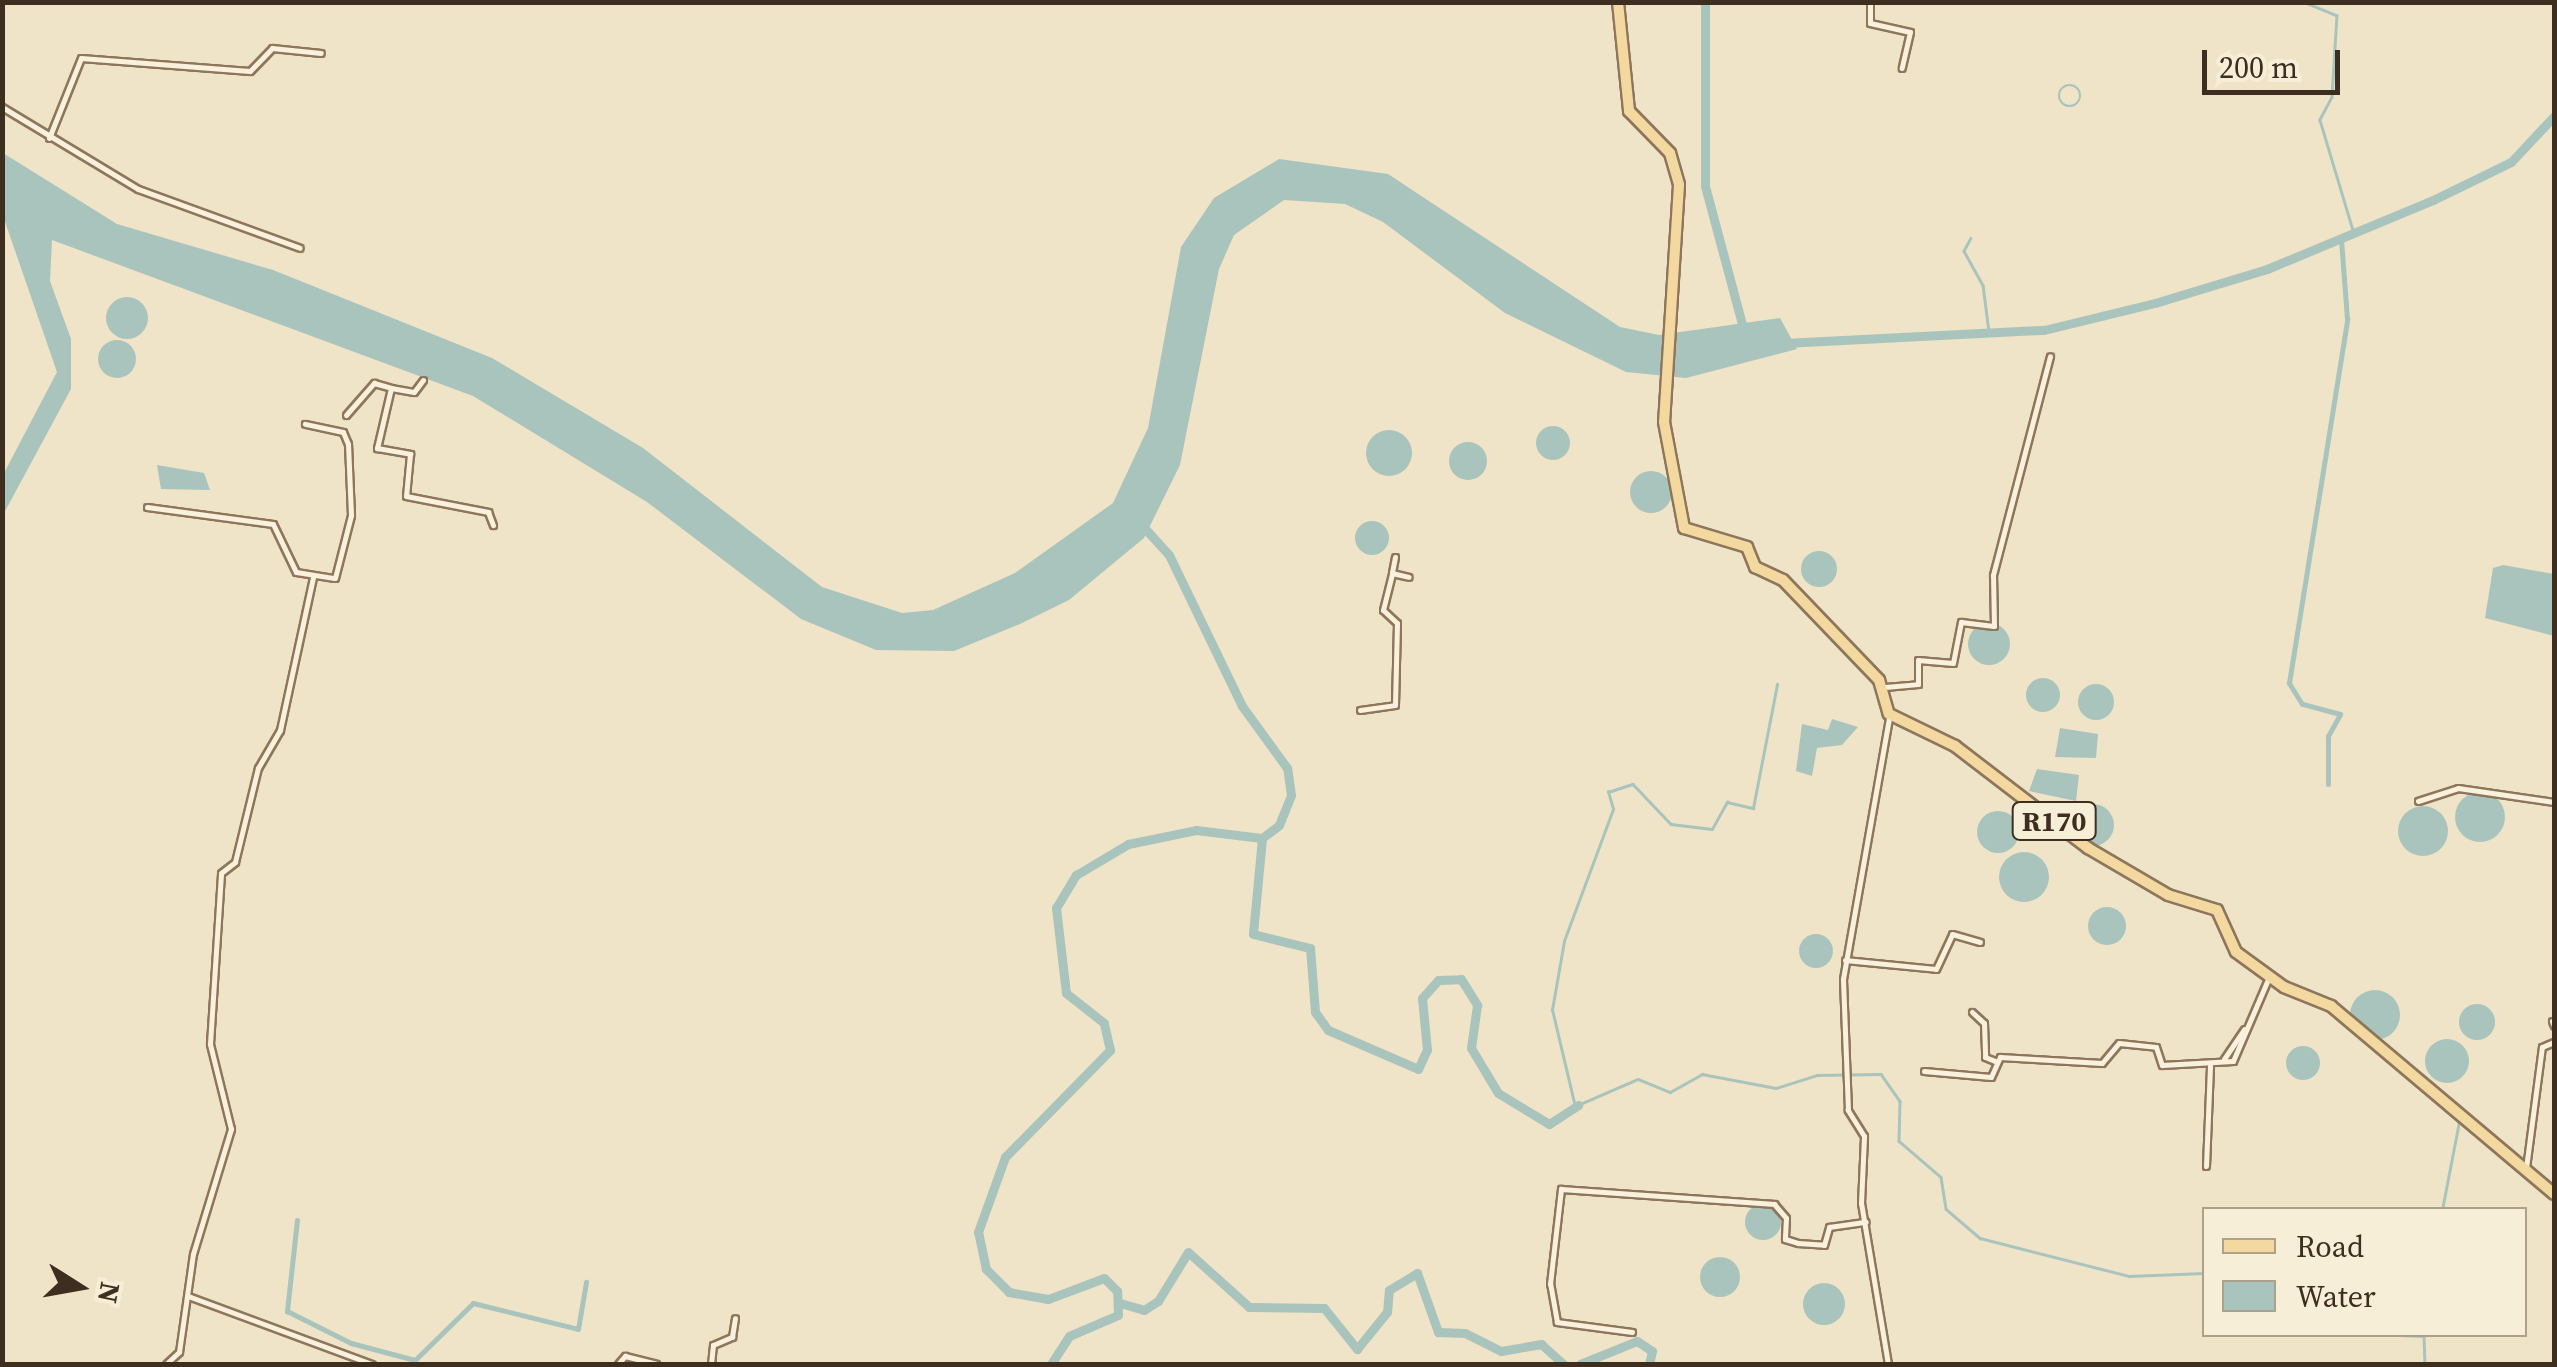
<!DOCTYPE html>
<style>
body{margin:0}
#map{position:relative;width:2557px;height:1367px;overflow:hidden;background:#f0e4c8;font-family:"Source Serif 4",serif}
div>[style]{position:absolute}
.water>*{inset:0;background:#a9c4bc}
.round{border-radius:50%}
.stream>*{height:2.5px;margin:-1.25px;padding:0 1.25px;transform-origin:1.25px;border-radius:1.25px;background:#a9c4bc}
.stream>.ring{margin:-1.25px;padding:0;box-sizing:content-box;background:none;border:2.5px solid #a9c4bc;border-radius:50%}
.canal>*{height:5px;margin:-2.5px;padding:0 2.5px;transform-origin:2.5px;border-radius:2.5px;background:#a9c4bc}
.river>*{height:9px;margin:-4.5px;padding:0 4.5px;transform-origin:4.5px;border-radius:4.5px;background:#a9c4bc}
.roads{filter:drop-shadow(2px 0 #8d765c) drop-shadow(-2px 0 #8d765c) drop-shadow(0 2px #8d765c) drop-shadow(0 -2px #8d765c)}
.street>*{height:5px;margin:-2.5px;padding:0 2.5px;transform-origin:2.5px;border-radius:2.5px;background:#faf1dc}
.primary>*{height:10px;margin:-5px;padding:0 5px;transform-origin:5px;border-radius:5px;background:#f3d9a0}
span{translate:-50% -50%;white-space:nowrap;text-align:center;line-height:1.15;-webkit-text-stroke:9px #f7eed8;paint-order:stroke}
.shield-label span{padding:2px 8px;background:#f7eed8;border:2px solid;border-radius:8px;-webkit-text-stroke-width:0}
.shield-label{font-size:28px;color:#3d2e20;font-weight:700}
.frame{position:absolute;inset:0;border:5px solid #3d2e20;pointer-events:none}
.legend{position:absolute;left:2202px;top:1207px;width:325px;height:130px;box-sizing:border-box;background:#f7eed8;border:2px solid #ada18e;margin:0;padding:12px 18px;list-style:none;font-size:30px;color:#3d2e20}
.legend li{display:flex;align-items:center;gap:20px;height:50px}
.legend b{width:50px;border:2px solid #ada18e}
.north{position:absolute;left:30px;top:1237px;width:100px;height:100px;-webkit-text-stroke:8px #f7eed8;paint-order:stroke;rotate:101deg;font-size:28px;font-weight:700;line-height:40px;text-align:center;color:#3d2e20}
.north::after{content:'';display:block;margin:auto;width:35px;height:45px;background:#3d2e20;clip-path:polygon(50% 0,100% 100%,50% 72%,0 100%)}
.scale{position:absolute;left:2202px;top:50px;width:138px;height:45px;box-sizing:border-box;border:5px solid #3d2e20;border-top:0;padding-left:12px;font-size:30px;line-height:35px;white-space:nowrap;color:#3d2e20;-webkit-text-stroke:8px #f7eed8;paint-order:stroke}
</style>
<div id="map">
<div class="water">
<i style="clip-path:polygon(3px 153px,117px 224px,273px 270px,492px 358px,643px 448px,822px 587px,902px 613px,933px 610px,1015px 573px,1113px 503px,1148px 428px,1181px 247px,1214px 198px,1279px 159px,1388px 174px,1620px 327px,1659px 335px,1780px 318px,1797px 349px,1686px 378px,1626px 372px,1505px 313px,1383px 222px,1345px 204px,1284px 200px,1234px 235px,1219px 269px,1180px 465px,1144px 538px,1069px 600px,1020px 624px,954px 651px,876px 650px,801px 619px,647px 502px,473px 396px,52px 240px,50px 281px,71px 339px,71px 389px,3px 515px,3px 475px,57px 372px,3px 216px)"></i>
<i class="round" style="left:106px;top:297px;width:42px;height:42px"></i>
<i class="round" style="left:98px;top:340px;width:38px;height:38px"></i>
<i class="round" style="left:1536px;top:426px;width:34px;height:34px"></i>
<i class="round" style="left:1366px;top:430px;width:46px;height:46px"></i>
<i class="round" style="left:1449px;top:442px;width:38px;height:38px"></i>
<i style="clip-path:polygon(157px 465px,204px 473px,210px 490px,161px 489px)"></i>
<i class="round" style="left:1630px;top:471px;width:42px;height:42px"></i>
<i class="round" style="left:1355px;top:521px;width:34px;height:34px"></i>
<i class="round" style="left:1801px;top:551px;width:36px;height:36px"></i>
<i style="clip-path:polygon(2503px 565px,2554px 574px,2554px 636px,2485px 618px,2493px 568px)"></i>
<i class="round" style="left:1968px;top:623px;width:42px;height:42px"></i>
<i class="round" style="left:2026px;top:678px;width:34px;height:34px"></i>
<i class="round" style="left:2078px;top:684px;width:36px;height:36px"></i>
<i style="clip-path:polygon(1832px 719px,1858px 727px,1842px 745px,1817px 748px,1812px 776px,1796px 771px,1802px 724px,1828px 730px)"></i>
<i style="clip-path:polygon(2060px 728px,2098px 734px,2096px 758px,2055px 757px)"></i>
<i style="clip-path:polygon(2037px 769px,2079px 775px,2076px 801px,2029px 791px)"></i>
<i class="round" style="left:2455px;top:792px;width:50px;height:50px"></i>
<i class="round" style="left:2072px;top:804px;width:42px;height:42px"></i>
<i class="round" style="left:2398px;top:806px;width:50px;height:50px"></i>
<i class="round" style="left:1977px;top:811px;width:42px;height:42px"></i>
<i class="round" style="left:1999px;top:852px;width:50px;height:50px"></i>
<i class="round" style="left:2088px;top:907px;width:38px;height:38px"></i>
<i class="round" style="left:1799px;top:934px;width:34px;height:34px"></i>
<i class="round" style="left:2350px;top:990px;width:50px;height:50px"></i>
<i class="round" style="left:2459px;top:1004px;width:36px;height:36px"></i>
<i class="round" style="left:2425px;top:1039px;width:44px;height:44px"></i>
<i class="round" style="left:2286px;top:1046px;width:34px;height:34px"></i>
<i class="round" style="left:1745px;top:1204px;width:36px;height:36px"></i>
<i class="round" style="left:1700px;top:1257px;width:40px;height:40px"></i>
<i class="round" style="left:1803px;top:1283px;width:42px;height:42px"></i>
</div>
<div class="stream">
<i style="left:2304px;top:2px;width:35px;rotate:22deg"></i>
<i style="left:2337px;top:15px;width:82px;rotate:93.5deg"></i>
<i style="left:2332px;top:97px;width:26px;rotate:118deg"></i>
<i style="left:2320px;top:120px;width:118px;rotate:73.3deg"></i>
<i class="ring" style="left:2059px;top:85px;width:19.5px;height:19.5px"></i>
<i style="left:1971px;top:238px;width:15px;rotate:118deg"></i>
<i style="left:1964px;top:251px;width:39px;rotate:61deg"></i>
<i style="left:1983px;top:285px;width:47px;rotate:82.7deg"></i>
<i style="left:1578px;top:1105px;width:65px;rotate:-23.4deg"></i>
<i style="left:1638px;top:1079px;width:35px;rotate:22deg"></i>
<i style="left:1670px;top:1092px;width:37px;rotate:-29deg"></i>
<i style="left:1702px;top:1074px;width:75px;rotate:10.7deg"></i>
<i style="left:1776px;top:1088px;width:43px;rotate:-17.6deg"></i>
<i style="left:1817px;top:1075px;width:64px;rotate:-0.9deg"></i>
<i style="left:1881px;top:1074px;width:33px;rotate:55deg"></i>
<i style="left:1900px;top:1101px;width:40px;rotate:91.4deg"></i>
<i style="left:1899px;top:1141px;width:55px;rotate:40.6deg"></i>
<i style="left:1941px;top:1177px;width:32px;rotate:81deg"></i>
<i style="left:1946px;top:1209px;width:45px;rotate:40.5deg"></i>
<i style="left:1980px;top:1238px;width:154px;rotate:14.3deg"></i>
<i style="left:2129px;top:1276px;width:75px;rotate:-2.3deg"></i>
<i style="left:1575px;top:1107px;width:100px;rotate:-103.3deg"></i>
<i style="left:1552px;top:1010px;width:70px;rotate:-80.1deg"></i>
<i style="left:1564px;top:941px;width:141px;rotate:-69.6deg"></i>
<i style="left:1613px;top:809px;width:18px;rotate:-106deg"></i>
<i style="left:1608px;top:792px;width:26px;rotate:-18deg"></i>
<i style="left:1633px;top:784px;width:55px;rotate:46.5deg"></i>
<i style="left:1671px;top:824px;width:41px;rotate:7deg"></i>
<i style="left:1712px;top:829px;width:31px;rotate:-61deg"></i>
<i style="left:1727px;top:802px;width:27px;rotate:13deg"></i>
<i style="left:1753px;top:808px;width:126px;rotate:-79deg"></i>
<i style="left:2442px;top:1210px;width:90px;rotate:-79.1deg"></i>
<i style="left:2375px;top:1334px;width:49px;rotate:2.3deg"></i>
<i style="left:2424px;top:1336px;width:28px;rotate:88deg"></i>
</div>
<div class="canal">
<i style="left:2328px;top:784px;width:48px;rotate:-90deg"></i>
<i style="left:2328px;top:736px;width:25px;rotate:-61deg"></i>
<i style="left:2340px;top:714px;width:39px;rotate:-165deg"></i>
<i style="left:2302px;top:704px;width:25px;rotate:-122deg"></i>
<i style="left:2289px;top:683px;width:369px;rotate:-80.9deg"></i>
<i style="left:2347px;top:319px;width:80px;rotate:-94.3deg"></i>
<i style="left:297px;top:1220px;width:92px;rotate:96.3deg"></i>
<i style="left:287px;top:1311px;width:72px;rotate:26.6deg"></i>
<i style="left:351px;top:1343px;width:66px;rotate:14.9deg"></i>
<i style="left:415px;top:1360px;width:81px;rotate:-44.5deg"></i>
<i style="left:473px;top:1303px;width:108px;rotate:13.9deg"></i>
<i style="left:578px;top:1329px;width:48px;rotate:-80.3deg"></i>
</div>
<div class="river">
<i style="left:1705px;top:2px;width:184px;rotate:90deg"></i>
<i style="left:1705px;top:186px;width:151px;rotate:75deg"></i>
<i style="left:1784px;top:343px;width:260px;rotate:-2.9deg"></i>
<i style="left:2044px;top:330px;width:114px;rotate:-13.7deg"></i>
<i style="left:2155px;top:303px;width:117px;rotate:-16.9deg"></i>
<i style="left:2267px;top:269px;width:180px;rotate:-22.6deg"></i>
<i style="left:2433px;top:200px;width:87px;rotate:-26deg"></i>
<i style="left:2511px;top:162px;width:63px;rotate:-46.9deg"></i>
<i style="left:1262px;top:838px;width:96px;rotate:95.4deg"></i>
<i style="left:1253px;top:934px;width:59px;rotate:13.8deg"></i>
<i style="left:1310px;top:948px;width:64px;rotate:85.5deg"></i>
<i style="left:1315px;top:1012px;width:22px;rotate:54deg"></i>
<i style="left:1328px;top:1030px;width:98px;rotate:23.4deg"></i>
<i style="left:1418px;top:1069px;width:21px;rotate:-65deg"></i>
<i style="left:1427px;top:1050px;width:52px;rotate:-95.5deg"></i>
<i style="left:1422px;top:998px;width:24px;rotate:-48deg"></i>
<i style="left:1438px;top:980px;width:23px;rotate:-2deg"></i>
<i style="left:1461px;top:979px;width:31px;rotate:58deg"></i>
<i style="left:1477px;top:1005px;width:43px;rotate:97.9deg"></i>
<i style="left:1471px;top:1048px;width:52px;rotate:59deg"></i>
<i style="left:1498px;top:1093px;width:60px;rotate:31.3deg"></i>
<i style="left:1549px;top:1124px;width:35px;rotate:-33deg"></i>
<i style="left:1120px;top:1303px;width:25px;rotate:16deg"></i>
<i style="left:1144px;top:1310px;width:17px;rotate:-33deg"></i>
<i style="left:1158px;top:1301px;width:57px;rotate:-58.5deg"></i>
<i style="left:1188px;top:1252px;width:82px;rotate:42deg"></i>
<i style="left:1249px;top:1307px;width:75px;rotate:0.8deg"></i>
<i style="left:1324px;top:1308px;width:53px;rotate:51.2deg"></i>
<i style="left:1357px;top:1349px;width:48px;rotate:-51deg"></i>
<i style="left:1387px;top:1312px;width:22px;rotate:-85deg"></i>
<i style="left:1389px;top:1290px;width:33px;rotate:-31deg"></i>
<i style="left:1417px;top:1273px;width:63px;rotate:70.4deg"></i>
<i style="left:1438px;top:1332px;width:27px;rotate:2deg"></i>
<i style="left:1465px;top:1333px;width:40px;rotate:26.6deg"></i>
<i style="left:1501px;top:1351px;width:41px;rotate:-9.9deg"></i>
<i style="left:1541px;top:1344px;width:30px;rotate:42deg"></i>
<i style="left:1051px;top:1364px;width:33px;rotate:-57deg"></i>
<i style="left:1069px;top:1336px;width:53px;rotate:-23.2deg"></i>
<i style="left:1118px;top:1315px;width:24px;rotate:-92deg"></i>
<i style="left:1117px;top:1291px;width:18px;rotate:-135deg"></i>
<i style="left:1104px;top:1278px;width:60px;rotate:159.4deg"></i>
<i style="left:1048px;top:1299px;width:40px;rotate:-170deg"></i>
<i style="left:1009px;top:1292px;width:33px;rotate:-135deg"></i>
<i style="left:986px;top:1269px;width:38px;rotate:-102deg"></i>
<i style="left:978px;top:1232px;width:80px;rotate:-70.2deg"></i>
<i style="left:1005px;top:1157px;width:150px;rotate:-45.5deg"></i>
<i style="left:1110px;top:1050px;width:28px;rotate:-103deg"></i>
<i style="left:1104px;top:1023px;width:48px;rotate:-141.7deg"></i>
<i style="left:1066px;top:993px;width:86px;rotate:-96.7deg"></i>
<i style="left:1056px;top:908px;width:39px;rotate:-59deg"></i>
<i style="left:1076px;top:875px;width:61px;rotate:-30.8deg"></i>
<i style="left:1128px;top:844px;width:69px;rotate:-11.6deg"></i>
<i style="left:1196px;top:830px;width:66px;rotate:6.9deg"></i>
<i style="left:1262px;top:838px;width:21px;rotate:-37deg"></i>
<i style="left:1279px;top:825px;width:32px;rotate:-68deg"></i>
<i style="left:1291px;top:795px;width:27px;rotate:-98deg"></i>
<i style="left:1287px;top:768px;width:77px;rotate:-126deg"></i>
<i style="left:1242px;top:706px;width:168px;rotate:-115.8deg"></i>
<i style="left:1169px;top:555px;width:43px;rotate:-132.2deg"></i>
<i style="left:1580px;top:1364px;width:61px;rotate:-22deg"></i>
<i style="left:1637px;top:1341px;width:18px;rotate:34deg"></i>
<i style="left:1652px;top:1351px;width:13px;rotate:103deg"></i>
</div>
<div class="roads">
<div class="street">
<i style="left:1870px;top:2px;width:21px;rotate:90deg"></i>
<i style="left:1870px;top:23px;width:41px;rotate:12.7deg"></i>
<i style="left:1910px;top:32px;width:37px;rotate:103deg"></i>
<i style="left:2px;top:107px;width:159px;rotate:31.1deg"></i>
<i style="left:138px;top:189px;width:172px;rotate:20deg"></i>
<i style="left:49px;top:138px;width:86px;rotate:-68.2deg"></i>
<i style="left:81px;top:58px;width:169px;rotate:4.4deg"></i>
<i style="left:250px;top:71px;width:32px;rotate:-46deg"></i>
<i style="left:272px;top:48px;width:49px;rotate:5.8deg"></i>
<i style="left:391px;top:388px;width:23px;rotate:10deg"></i>
<i style="left:414px;top:392px;width:15px;rotate:-53deg"></i>
<i style="left:346px;top:415px;width:43px;rotate:-48.8deg"></i>
<i style="left:374px;top:383px;width:18px;rotate:16deg"></i>
<i style="left:391px;top:388px;width:62px;rotate:103.1deg"></i>
<i style="left:377px;top:448px;width:34px;rotate:10deg"></i>
<i style="left:410px;top:454px;width:42px;rotate:95.4deg"></i>
<i style="left:406px;top:496px;width:84px;rotate:11deg"></i>
<i style="left:488px;top:512px;width:14px;rotate:69deg"></i>
<i style="left:147px;top:507px;width:127px;rotate:7.7deg"></i>
<i style="left:273px;top:524px;width:53px;rotate:64.4deg"></i>
<i style="left:296px;top:572px;width:39px;rotate:9deg"></i>
<i style="left:335px;top:578px;width:65px;rotate:-75.7deg"></i>
<i style="left:351px;top:515px;width:71px;rotate:-92.4deg"></i>
<i style="left:348px;top:444px;width:13px;rotate:-113deg"></i>
<i style="left:343px;top:432px;width:39px;rotate:-168deg"></i>
<i style="left:1395px;top:557px;width:16px;rotate:101deg"></i>
<i style="left:1392px;top:573px;width:17px;rotate:13deg"></i>
<i style="left:1885px;top:687px;width:33px;rotate:-5deg"></i>
<i style="left:1918px;top:684px;width:24px;rotate:-90deg"></i>
<i style="left:1918px;top:660px;width:35px;rotate:5deg"></i>
<i style="left:1953px;top:663px;width:42px;rotate:-79deg"></i>
<i style="left:1961px;top:622px;width:33px;rotate:7deg"></i>
<i style="left:1994px;top:626px;width:51px;rotate:-91.1deg"></i>
<i style="left:1993px;top:575px;width:226px;rotate:-75.4deg"></i>
<i style="left:1360px;top:710px;width:35px;rotate:-8deg"></i>
<i style="left:1395px;top:705px;width:82px;rotate:-88.6deg"></i>
<i style="left:1397px;top:623px;width:19px;rotate:-137deg"></i>
<i style="left:1383px;top:610px;width:38px;rotate:-76deg"></i>
<i style="left:2418px;top:801px;width:42px;rotate:-18deg"></i>
<i style="left:2458px;top:788px;width:97px;rotate:8.3deg"></i>
<i style="left:1845px;top:960px;width:91px;rotate:5.6deg"></i>
<i style="left:1936px;top:969px;width:38px;rotate:-65deg"></i>
<i style="left:1952px;top:934px;width:29px;rotate:16deg"></i>
<i style="left:1972px;top:1012px;width:16px;rotate:43deg"></i>
<i style="left:1984px;top:1023px;width:34px;rotate:88deg"></i>
<i style="left:1985px;top:1057px;width:11px;rotate:22deg"></i>
<i style="left:2552px;top:1021px;width:5px;rotate:68deg"></i>
<i style="left:2224px;top:1059px;width:36px;rotate:-56deg"></i>
<i style="left:1924px;top:1071px;width:67px;rotate:5.1deg"></i>
<i style="left:1991px;top:1077px;width:22px;rotate:-66deg"></i>
<i style="left:2000px;top:1057px;width:102px;rotate:3.4deg"></i>
<i style="left:2102px;top:1063px;width:26px;rotate:-50deg"></i>
<i style="left:2119px;top:1043px;width:37px;rotate:6deg"></i>
<i style="left:2156px;top:1047px;width:19px;rotate:72deg"></i>
<i style="left:2162px;top:1065px;width:71px;rotate:-3.2deg"></i>
<i style="left:2233px;top:1061px;width:91px;rotate:-66.8deg"></i>
<i style="left:2206px;top:1166px;width:101px;rotate:-87.7deg"></i>
<i style="left:2526px;top:1168px;width:122px;rotate:-82.5deg"></i>
<i style="left:2542px;top:1047px;width:13px;rotate:-23deg"></i>
<i style="left:188px;top:1296px;width:196px;rotate:20.3deg"></i>
<i style="left:1632px;top:1332px;width:76px;rotate:-172.4deg"></i>
<i style="left:1557px;top:1322px;width:39px;rotate:-100deg"></i>
<i style="left:1550px;top:1284px;width:96px;rotate:-83.4deg"></i>
<i style="left:1561px;top:1189px;width:214px;rotate:4deg"></i>
<i style="left:1774px;top:1204px;width:18px;rotate:49deg"></i>
<i style="left:1786px;top:1218px;width:21px;rotate:93deg"></i>
<i style="left:1785px;top:1239px;width:14px;rotate:17deg"></i>
<i style="left:1798px;top:1243px;width:26px;rotate:4deg"></i>
<i style="left:1824px;top:1245px;width:19px;rotate:-74deg"></i>
<i style="left:1829px;top:1227px;width:37px;rotate:-8deg"></i>
<i style="left:166px;top:1364px;width:18px;rotate:-43deg"></i>
<i style="left:179px;top:1352px;width:99px;rotate:-81.9deg"></i>
<i style="left:193px;top:1254px;width:131px;rotate:-73.1deg"></i>
<i style="left:231px;top:1129px;width:88px;rotate:-103.9deg"></i>
<i style="left:210px;top:1044px;width:171px;rotate:-86.3deg"></i>
<i style="left:221px;top:873px;width:18px;rotate:-38deg"></i>
<i style="left:235px;top:862px;width:97px;rotate:-76.3deg"></i>
<i style="left:258px;top:768px;width:44px;rotate:-59.9deg"></i>
<i style="left:280px;top:730px;width:156px;rotate:-77.8deg"></i>
<i style="left:618px;top:1364px;width:11px;rotate:-49deg"></i>
<i style="left:625px;top:1356px;width:32px;rotate:14deg"></i>
<i style="left:711px;top:1364px;width:19px;rotate:-84deg"></i>
<i style="left:713px;top:1345px;width:21px;rotate:-23deg"></i>
<i style="left:732px;top:1337px;width:19px;rotate:-81deg"></i>
<i style="left:1888px;top:1364px;width:163px;rotate:-99.5deg"></i>
<i style="left:1861px;top:1203px;width:67px;rotate:-87.4deg"></i>
<i style="left:1864px;top:1136px;width:31px;rotate:-122deg"></i>
<i style="left:1848px;top:1110px;width:131px;rotate:-92.2deg"></i>
<i style="left:1843px;top:979px;width:266px;rotate:-80deg"></i>
</div>
<div class="primary">
<i style="left:1618px;top:2px;width:110px;rotate:84.2deg"></i>
<i style="left:1629px;top:111px;width:59px;rotate:45.7deg"></i>
<i style="left:1670px;top:153px;width:33px;rotate:74deg"></i>
<i style="left:1679px;top:185px;width:237px;rotate:93.6deg"></i>
<i style="left:1664px;top:422px;width:108px;rotate:79.3deg"></i>
<i style="left:1684px;top:528px;width:66px;rotate:16.8deg"></i>
<i style="left:1747px;top:547px;width:22px;rotate:68deg"></i>
<i style="left:1755px;top:567px;width:31px;rotate:25deg"></i>
<i style="left:1783px;top:580px;width:139px;rotate:46.2deg"></i>
<i style="left:1879px;top:680px;width:35px;rotate:74deg"></i>
<i style="left:1889px;top:714px;width:73px;rotate:25.9deg"></i>
<i style="left:1955px;top:746px;width:168px;rotate:37.5deg"></i>
<i style="left:2088px;top:848px;width:93px;rotate:30.4deg"></i>
<i style="left:2168px;top:895px;width:51px;rotate:17deg"></i>
<i style="left:2217px;top:910px;width:46px;rotate:65.7deg"></i>
<i style="left:2236px;top:952px;width:59px;rotate:36.1deg"></i>
<i style="left:2284px;top:987px;width:51px;rotate:22deg"></i>
<i style="left:2331px;top:1006px;width:292px;rotate:40.1deg"></i>
</div>
</div>
<div class="shield-label">
<span style="left:2054px;top:821px">R170</span>
</div>
<div class="frame"></div>
<ul class="legend">
<li><b style="height:12px;background:#f3d9a0"></b>Road</li>
<li><b style="height:28px;background:#a9c4bc"></b>Water</li>
</ul>
<div class="north">N</div>
<div class="scale">200 m</div>
</div>
